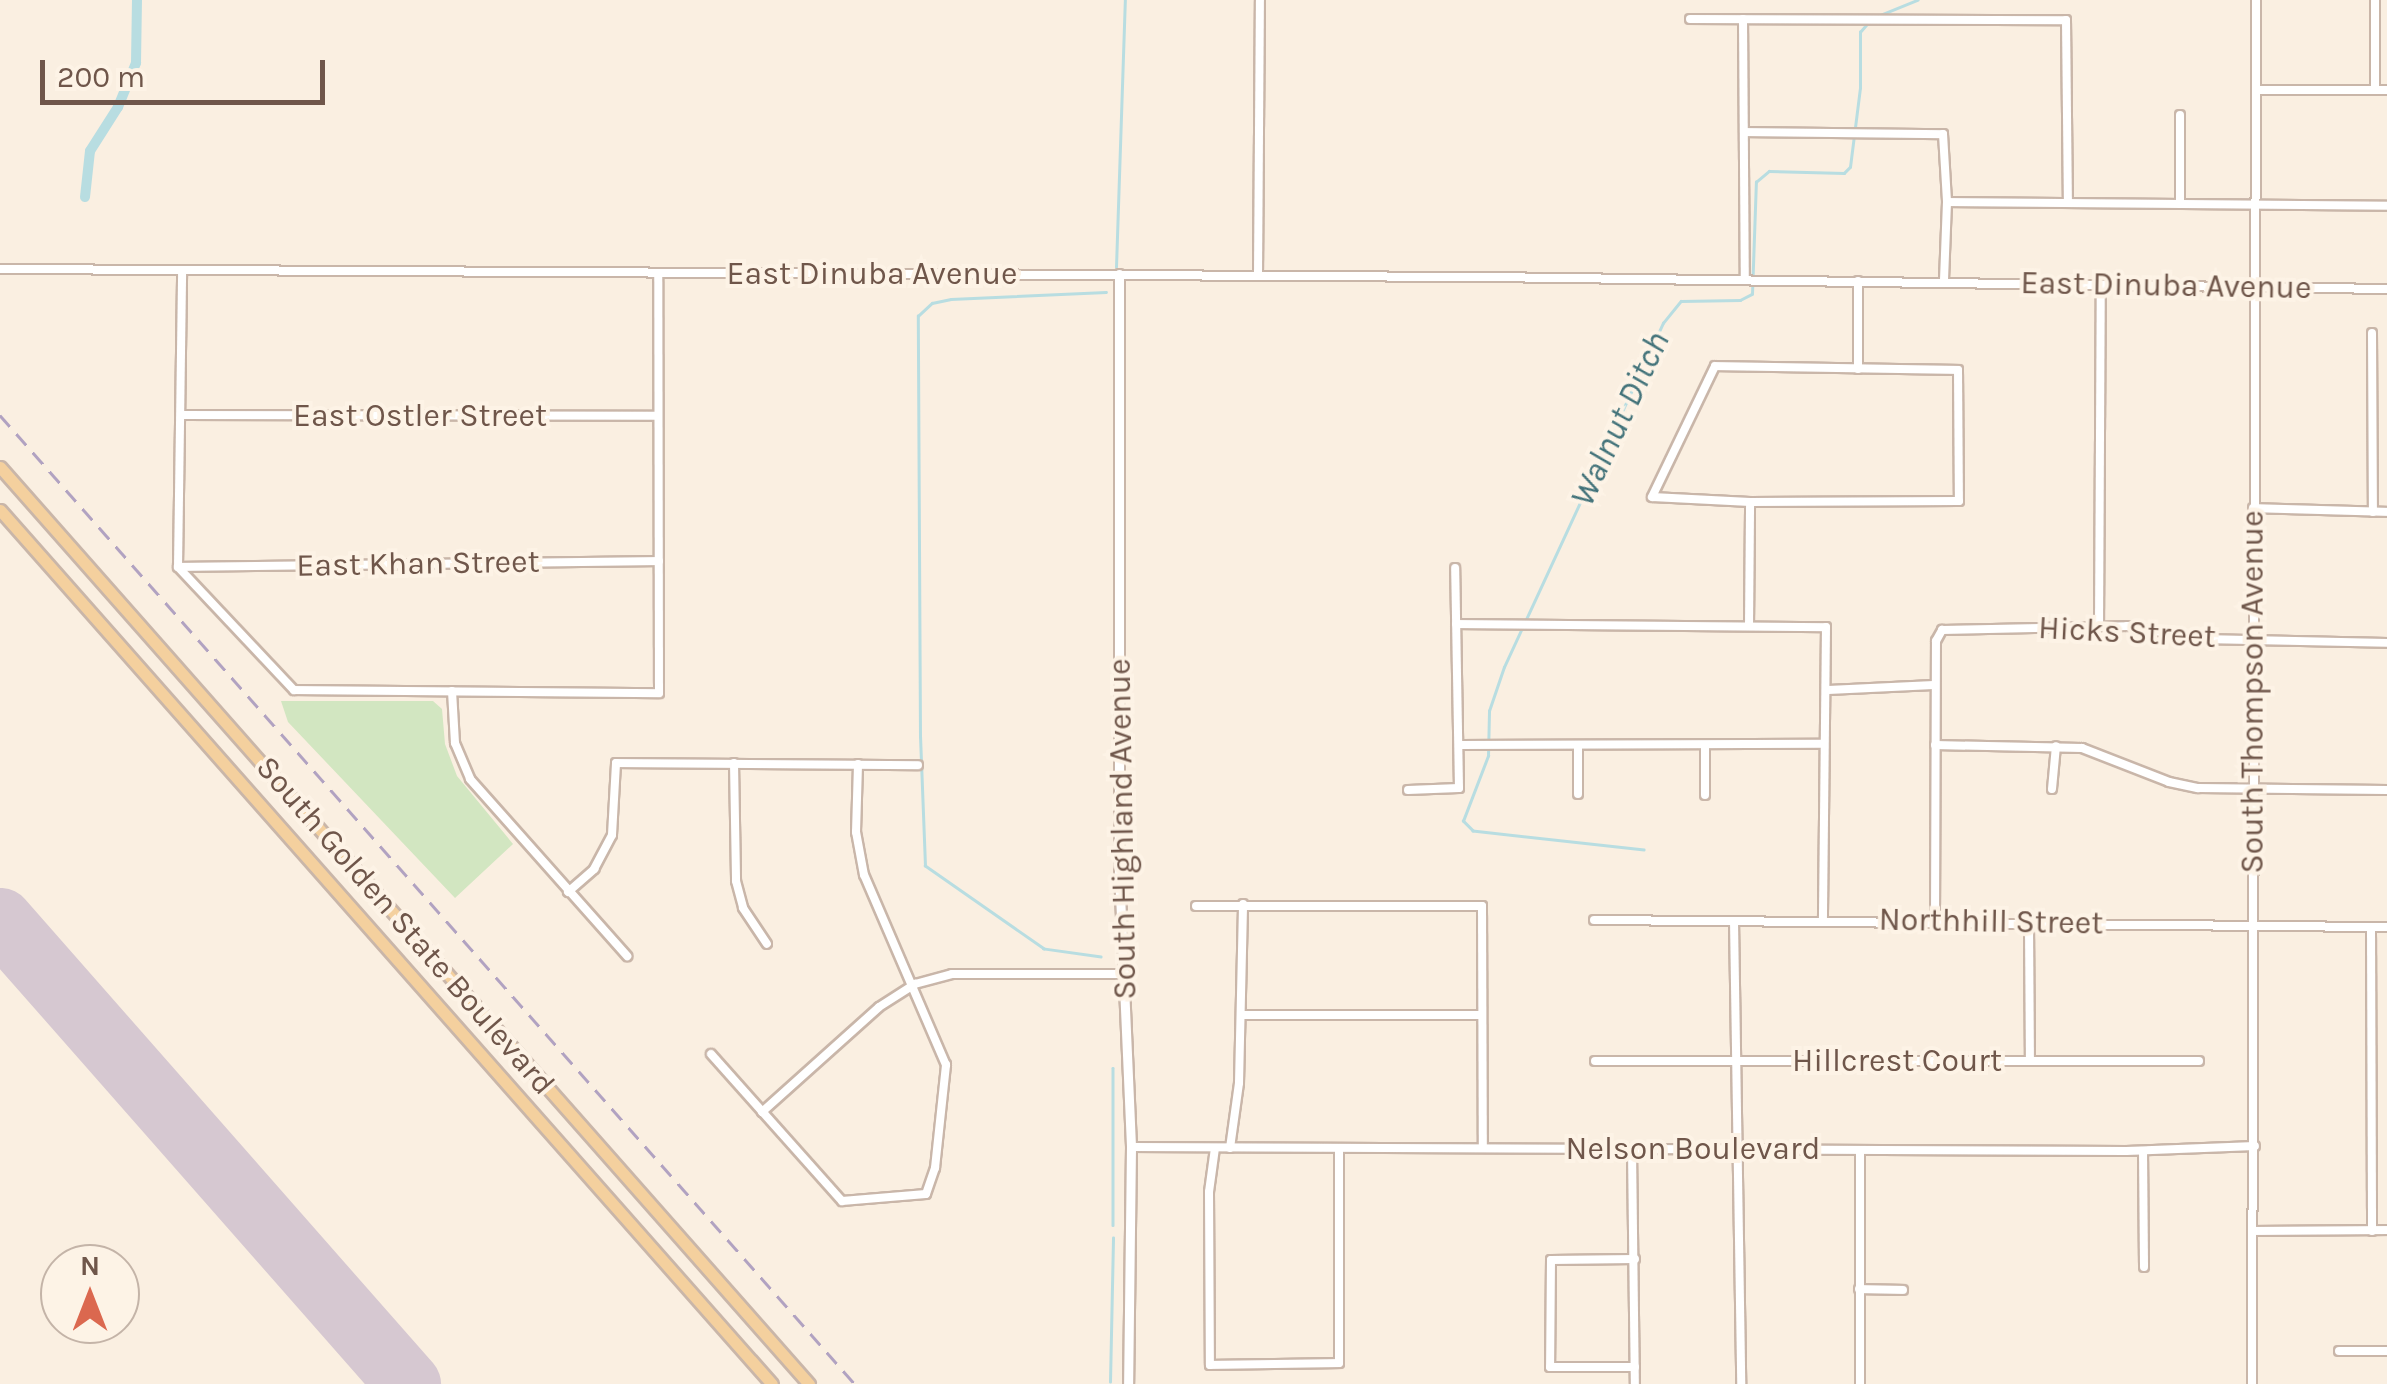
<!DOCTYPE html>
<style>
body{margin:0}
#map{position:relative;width:2387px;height:1384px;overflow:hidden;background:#faefe1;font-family:Karla,sans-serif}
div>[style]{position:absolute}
.green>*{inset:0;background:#d2e6c1}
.stream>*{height:2.5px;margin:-1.25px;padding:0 1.25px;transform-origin:1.25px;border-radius:1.25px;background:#b8dde1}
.canal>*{height:10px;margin:-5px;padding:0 5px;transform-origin:5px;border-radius:5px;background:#b8dde1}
.runway>*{height:65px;margin:-32.5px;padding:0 32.5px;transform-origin:32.5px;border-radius:32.5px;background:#d6c8d1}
.roads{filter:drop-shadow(2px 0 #c9b6a9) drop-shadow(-2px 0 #c9b6a9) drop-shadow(0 2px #c9b6a9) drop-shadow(0 -2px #c9b6a9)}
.minor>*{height:8px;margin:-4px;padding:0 4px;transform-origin:4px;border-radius:4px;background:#fff}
.tertiary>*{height:9px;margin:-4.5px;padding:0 4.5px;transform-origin:4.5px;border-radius:4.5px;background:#fff}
.primary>*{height:11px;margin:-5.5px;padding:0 5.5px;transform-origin:5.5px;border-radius:5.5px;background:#f4d09e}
.rail>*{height:2.5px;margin-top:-1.25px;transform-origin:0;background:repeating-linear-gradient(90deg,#b1a2c1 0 15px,transparent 0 25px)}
span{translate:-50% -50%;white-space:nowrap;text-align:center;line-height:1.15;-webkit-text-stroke:8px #fdf3e6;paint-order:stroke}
.street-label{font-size:32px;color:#6f564a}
.water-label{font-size:35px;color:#43737a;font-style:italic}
.north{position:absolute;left:40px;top:1244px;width:100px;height:100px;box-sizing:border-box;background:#fdf3e6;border:2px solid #c4b4a8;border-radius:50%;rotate:0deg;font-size:28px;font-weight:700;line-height:40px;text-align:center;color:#6f564a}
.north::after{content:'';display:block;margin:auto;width:35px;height:45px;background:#db684f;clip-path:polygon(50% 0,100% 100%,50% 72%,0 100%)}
.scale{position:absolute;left:40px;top:60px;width:285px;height:45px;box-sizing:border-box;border:5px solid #6f564a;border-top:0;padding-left:12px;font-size:30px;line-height:35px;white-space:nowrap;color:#6f564a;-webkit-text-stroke:8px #fdf3e6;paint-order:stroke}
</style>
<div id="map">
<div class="green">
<i style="clip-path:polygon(281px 701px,433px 701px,442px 709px,445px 744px,457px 776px,513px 844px,455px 898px,288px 722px)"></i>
</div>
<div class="stream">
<i style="left:1873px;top:18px;width:48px;rotate:-22.2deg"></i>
<i style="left:1116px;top:267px;width:267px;rotate:-88.1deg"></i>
<i style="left:1644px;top:850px;width:172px;rotate:-173.7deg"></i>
<i style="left:1473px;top:831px;width:14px;rotate:-135deg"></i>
<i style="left:1463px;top:821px;width:70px;rotate:-69deg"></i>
<i style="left:1488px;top:756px;width:45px;rotate:-88.7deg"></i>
<i style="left:1489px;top:711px;width:46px;rotate:-71.2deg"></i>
<i style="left:1504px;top:667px;width:379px;rotate:-65.2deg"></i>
<i style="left:1663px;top:323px;width:28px;rotate:-51deg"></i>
<i style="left:1681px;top:301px;width:59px;rotate:-1deg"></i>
<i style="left:1740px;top:300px;width:13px;rotate:-27deg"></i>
<i style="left:1752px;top:294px;width:112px;rotate:-88deg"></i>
<i style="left:1756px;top:182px;width:17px;rotate:-40deg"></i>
<i style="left:1769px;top:171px;width:75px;rotate:1.5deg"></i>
<i style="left:1844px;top:173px;width:8px;rotate:-45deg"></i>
<i style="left:1850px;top:167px;width:80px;rotate:-82.8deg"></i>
<i style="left:1860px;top:88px;width:56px;rotate:-90deg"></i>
<i style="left:1860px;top:32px;width:11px;rotate:-49deg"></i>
<i style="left:1101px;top:957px;width:58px;rotate:-172deg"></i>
<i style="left:1044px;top:949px;width:145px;rotate:-145.1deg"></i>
<i style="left:925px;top:866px;width:129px;rotate:-92.2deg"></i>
<i style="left:920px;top:737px;width:421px;rotate:-90.3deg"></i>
<i style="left:918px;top:316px;width:19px;rotate:-43deg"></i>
<i style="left:932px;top:303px;width:19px;rotate:-12deg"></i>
<i style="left:951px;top:299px;width:155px;rotate:-2.6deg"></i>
<i style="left:1113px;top:1068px;width:157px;rotate:90deg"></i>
<i style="left:1110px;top:1382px;width:144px;rotate:-88.8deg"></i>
</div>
<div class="canal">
<i style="left:85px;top:197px;width:46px;rotate:-83.8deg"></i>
<i style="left:90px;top:151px;width:52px;rotate:-57.5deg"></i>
<i style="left:118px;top:107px;width:48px;rotate:-67.8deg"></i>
<i style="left:136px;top:63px;width:63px;rotate:-89.1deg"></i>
</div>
<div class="runway">
<i style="left:0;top:920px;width:618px;rotate:48.67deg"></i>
</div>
<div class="roads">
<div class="minor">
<i style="left:2375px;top:0;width:90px;rotate:90deg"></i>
<i style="left:1690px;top:19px;width:376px;rotate:0.2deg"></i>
<i style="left:2066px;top:20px;width:183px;rotate:89.4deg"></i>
<i style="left:1743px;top:19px;width:260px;rotate:89.6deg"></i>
<i style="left:2257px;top:90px;width:130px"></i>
<i style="left:2180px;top:115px;width:89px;rotate:90deg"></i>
<i style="left:1744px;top:132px;width:199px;rotate:0.6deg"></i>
<i style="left:1943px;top:134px;width:68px;rotate:86.6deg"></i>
<i style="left:1947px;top:202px;width:78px;rotate:92.2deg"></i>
<i style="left:1947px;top:202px;width:440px;rotate:0.5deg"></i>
<i style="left:0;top:269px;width:1487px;rotate:0.31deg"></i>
<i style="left:1487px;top:277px;width:900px;rotate:0.76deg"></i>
<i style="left:1258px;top:275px;width:275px;rotate:-89.6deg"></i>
<i style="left:1858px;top:281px;width:88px;rotate:90deg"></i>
<i style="left:2372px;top:333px;width:179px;rotate:89.7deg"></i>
<i style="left:1715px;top:366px;width:243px;rotate:0.9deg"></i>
<i style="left:1958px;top:370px;width:131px;rotate:89.6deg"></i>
<i style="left:1959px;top:501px;width:209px;rotate:179.7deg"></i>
<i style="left:1750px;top:502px;width:98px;rotate:-177.1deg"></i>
<i style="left:1652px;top:497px;width:145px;rotate:-64.3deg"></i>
<i style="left:181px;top:415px;width:477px;rotate:0.1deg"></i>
<i style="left:2253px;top:508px;width:134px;rotate:1.7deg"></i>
<i style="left:178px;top:567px;width:169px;rotate:46.7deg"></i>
<i style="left:294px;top:690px;width:365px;rotate:0.5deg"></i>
<i style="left:659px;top:693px;width:419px;rotate:-90.1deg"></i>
<i style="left:178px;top:567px;width:481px;rotate:-0.7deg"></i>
<i style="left:178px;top:567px;width:297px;rotate:-89.2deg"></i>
<i style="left:1456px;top:624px;width:370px;rotate:0.5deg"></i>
<i style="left:1826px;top:627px;width:294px;rotate:90.6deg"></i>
<i style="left:1749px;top:626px;width:124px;rotate:-89.5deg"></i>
<i style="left:2099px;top:627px;width:341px;rotate:-89.7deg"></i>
<i style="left:1827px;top:690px;width:108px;rotate:-2.7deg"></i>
<i style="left:452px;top:691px;width:52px;rotate:86.7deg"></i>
<i style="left:455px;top:743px;width:39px;rotate:67deg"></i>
<i style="left:470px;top:779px;width:237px;rotate:48.4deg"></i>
<i style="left:1459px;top:745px;width:364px;rotate:-0.2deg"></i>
<i style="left:1935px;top:745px;width:147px;rotate:1.2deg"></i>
<i style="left:2082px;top:748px;width:93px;rotate:21.3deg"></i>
<i style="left:2169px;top:782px;width:30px;rotate:12deg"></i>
<i style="left:2198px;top:788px;width:189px;rotate:0.6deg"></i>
<i style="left:1578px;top:746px;width:48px;rotate:90deg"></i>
<i style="left:734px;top:763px;width:118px;rotate:89deg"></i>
<i style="left:736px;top:881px;width:28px;rotate:75deg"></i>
<i style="left:743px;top:908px;width:43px;rotate:56.3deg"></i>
<i style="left:2052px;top:789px;width:43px;rotate:-84.7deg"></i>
<i style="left:1408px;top:790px;width:51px;rotate:-2.2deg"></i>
<i style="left:1459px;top:788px;width:220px;rotate:-91deg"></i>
<i style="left:1705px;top:795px;width:49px;rotate:-90deg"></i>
<i style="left:568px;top:892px;width:35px;rotate:-41deg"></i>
<i style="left:594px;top:869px;width:38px;rotate:-62deg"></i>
<i style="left:612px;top:835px;width:72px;rotate:-86.8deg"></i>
<i style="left:616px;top:763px;width:302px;rotate:0.4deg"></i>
<i style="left:1196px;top:906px;width:286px"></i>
<i style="left:1482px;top:906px;width:242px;rotate:89.8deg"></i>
<i style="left:1594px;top:920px;width:793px;rotate:0.51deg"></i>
<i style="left:1734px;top:921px;width:463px;rotate:89.1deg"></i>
<i style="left:1935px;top:921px;width:280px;rotate:-89.8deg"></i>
<i style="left:1936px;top:641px;width:13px;rotate:-61deg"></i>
<i style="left:1942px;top:630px;width:185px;rotate:-1.2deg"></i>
<i style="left:2127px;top:626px;width:76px;rotate:9.8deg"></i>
<i style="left:2202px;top:639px;width:185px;rotate:1.2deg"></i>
<i style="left:2029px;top:925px;width:136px;rotate:89.6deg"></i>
<i style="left:2371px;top:928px;width:303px;rotate:89.8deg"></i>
<i style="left:1241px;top:1015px;width:240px"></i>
<i style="left:711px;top:1054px;width:197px;rotate:48.3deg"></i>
<i style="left:842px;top:1201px;width:84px;rotate:-4.8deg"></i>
<i style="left:926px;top:1194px;width:28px;rotate:-71deg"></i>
<i style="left:935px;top:1168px;width:104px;rotate:-83.9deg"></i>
<i style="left:946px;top:1065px;width:207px;rotate:-113.3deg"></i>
<i style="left:864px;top:875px;width:44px;rotate:-100.5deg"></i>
<i style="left:856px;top:832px;width:68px;rotate:-88.3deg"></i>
<i style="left:1595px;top:1061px;width:604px"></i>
<i style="left:762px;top:1112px;width:157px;rotate:-41.9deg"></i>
<i style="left:879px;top:1007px;width:43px;rotate:-32.6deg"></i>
<i style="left:915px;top:984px;width:38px;rotate:-15deg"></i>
<i style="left:952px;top:974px;width:174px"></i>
<i style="left:1131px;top:1147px;width:995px;rotate:0.23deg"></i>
<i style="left:2126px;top:1151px;width:129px;rotate:-2.2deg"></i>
<i style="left:1215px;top:1148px;width:44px;rotate:97.8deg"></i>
<i style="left:1209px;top:1192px;width:173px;rotate:89.7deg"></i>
<i style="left:1210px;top:1365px;width:129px;rotate:-0.9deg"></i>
<i style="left:1339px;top:1363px;width:215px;rotate:-90deg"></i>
<i style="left:1230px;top:1148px;width:66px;rotate:-82.1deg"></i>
<i style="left:1239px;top:1083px;width:179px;rotate:-88.7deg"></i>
<i style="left:1632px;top:1150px;width:234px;rotate:89.3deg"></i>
<i style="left:2143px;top:1151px;width:116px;rotate:89.5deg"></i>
<i style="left:2255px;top:1231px;width:132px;rotate:-0.4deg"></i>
<i style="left:1635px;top:1259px;width:84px;rotate:179.3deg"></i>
<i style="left:1551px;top:1260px;width:107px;rotate:90.5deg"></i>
<i style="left:1550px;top:1367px;width:85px"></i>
<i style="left:1859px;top:1289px;width:44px;rotate:1.3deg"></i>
<i style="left:2339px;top:1351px;width:48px"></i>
<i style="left:1860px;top:1384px;width:234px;rotate:-90deg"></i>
<i style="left:2252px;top:1384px;width:1384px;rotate:-89.83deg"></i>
</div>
<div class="tertiary">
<i style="left:1119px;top:274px;width:597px;rotate:90deg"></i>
<i style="left:1119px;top:871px;width:276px;rotate:87.5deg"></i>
<i style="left:1131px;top:1147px;width:237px;rotate:90.7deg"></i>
</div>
<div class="primary">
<i style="left:0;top:467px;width:1223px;rotate:48.58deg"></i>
<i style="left:0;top:510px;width:1166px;rotate:48.55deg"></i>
</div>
</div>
<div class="rail">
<i style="left:0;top:415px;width:1292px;rotate:48.58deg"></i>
</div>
<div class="street-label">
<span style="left:872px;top:274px">East Dinuba Avenue</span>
<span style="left:2166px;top:286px;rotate:1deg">East Dinuba Avenue</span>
<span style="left:420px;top:416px">East Ostler Street</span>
<span style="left:418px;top:564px;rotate:-1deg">East Khan Street</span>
<span style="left:2127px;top:633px;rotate:3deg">Hicks Street</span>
<span style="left:2253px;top:692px;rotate:-90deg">South Thompson Avenue</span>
<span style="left:1123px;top:829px;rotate:-91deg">South Highland Avenue</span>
<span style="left:1991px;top:922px;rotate:1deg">Northhill Street</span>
<span style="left:405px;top:926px;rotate:49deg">South Golden State Boulevard</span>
<span style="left:1897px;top:1061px">Hillcrest Court</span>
<span style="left:1693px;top:1149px">Nelson Boulevard</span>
</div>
<div class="water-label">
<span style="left:1620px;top:419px;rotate:-65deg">Walnut Ditch</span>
</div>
<div class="north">N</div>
<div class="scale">200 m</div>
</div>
